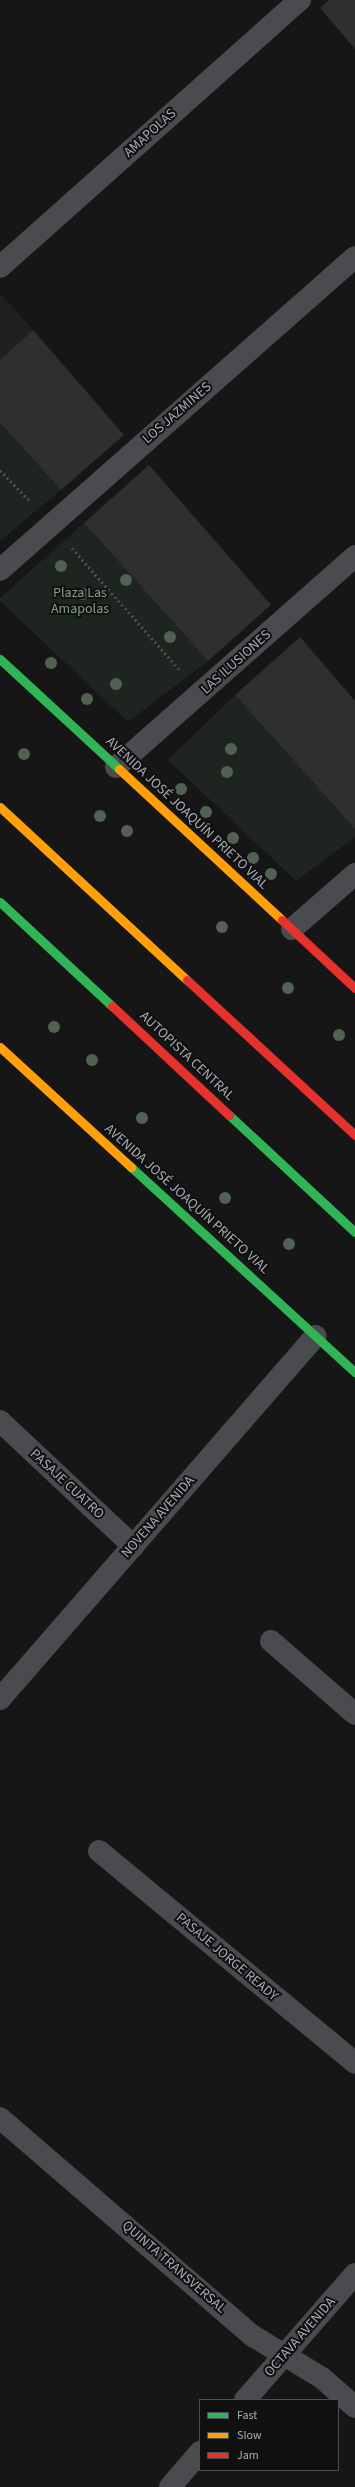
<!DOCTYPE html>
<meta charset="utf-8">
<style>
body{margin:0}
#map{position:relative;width:355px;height:2487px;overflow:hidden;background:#161616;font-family:"Source Sans 3",sans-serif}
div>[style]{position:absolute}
.built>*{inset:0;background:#202021}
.green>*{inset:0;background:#1e241f}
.building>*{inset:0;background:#2f2f30}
.path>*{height:2.5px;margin-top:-1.25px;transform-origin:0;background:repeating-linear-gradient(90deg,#4c4d4f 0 2px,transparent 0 5px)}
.street>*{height:22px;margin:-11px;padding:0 11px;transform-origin:11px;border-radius:11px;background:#4a4b4e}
.fast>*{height:9px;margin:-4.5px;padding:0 4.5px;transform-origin:4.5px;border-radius:4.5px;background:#30b455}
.slow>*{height:9px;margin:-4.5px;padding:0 4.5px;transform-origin:4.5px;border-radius:4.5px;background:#ff9f0a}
.jam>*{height:9px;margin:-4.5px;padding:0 4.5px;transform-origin:4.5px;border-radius:4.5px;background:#e5322d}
.trees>*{width:12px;height:12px;margin:-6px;border-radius:50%;background:#516152}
span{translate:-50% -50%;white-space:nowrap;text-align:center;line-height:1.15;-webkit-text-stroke:4px #101011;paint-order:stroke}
.street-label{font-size:14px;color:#a8acb5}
.park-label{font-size:14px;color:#819f83}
.legend{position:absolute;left:199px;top:2399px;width:140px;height:72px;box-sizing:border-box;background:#101011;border:1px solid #4d4e53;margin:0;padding:5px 7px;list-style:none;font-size:12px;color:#a8acb5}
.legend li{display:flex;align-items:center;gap:8px;height:20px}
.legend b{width:20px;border:1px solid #4d4e53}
</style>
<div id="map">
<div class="built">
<i style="clip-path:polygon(1px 294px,33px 330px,0 360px,0 295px)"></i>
</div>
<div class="green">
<i style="clip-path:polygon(0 423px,61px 490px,0 541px)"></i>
<i style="clip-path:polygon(84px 523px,208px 661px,128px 722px,0 601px,0 598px)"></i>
<i style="clip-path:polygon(235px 695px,355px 829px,355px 837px,296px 881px,168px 760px)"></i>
</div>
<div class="building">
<i style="clip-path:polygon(329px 0,355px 0,355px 49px,320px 8px)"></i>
<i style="clip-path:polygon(33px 330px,124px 435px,61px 490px,0 423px,0 360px)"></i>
<i style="clip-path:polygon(149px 465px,271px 605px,208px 661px,84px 523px)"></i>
<i style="clip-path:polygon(300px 637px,355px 701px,355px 829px,235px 695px)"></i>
</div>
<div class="path">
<i style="left:0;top:470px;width:43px;rotate:45.9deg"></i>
<i style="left:72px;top:548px;width:163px;rotate:48.5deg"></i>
</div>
<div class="street">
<i style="left:0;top:267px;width:402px;rotate:-41.7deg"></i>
<i style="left:0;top:570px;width:473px;rotate:-41.4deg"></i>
<i style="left:116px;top:767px;width:319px;rotate:-41.4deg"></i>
<i style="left:292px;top:929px;width:84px;rotate:-41.1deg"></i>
<i style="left:0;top:1421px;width:183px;rotate:43.2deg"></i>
<i style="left:271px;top:1641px;width:111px;rotate:41deg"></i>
<i style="left:0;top:1699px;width:481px;rotate:-49deg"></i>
<i style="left:99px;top:1851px;width:332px;rotate:39.6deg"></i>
<i style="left:0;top:2118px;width:334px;rotate:40.8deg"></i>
<i style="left:253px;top:2336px;width:81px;rotate:31.3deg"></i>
<i style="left:322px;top:2378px;width:44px;rotate:41.3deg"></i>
<i style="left:245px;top:2400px;width:167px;rotate:-48.9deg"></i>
<i style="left:170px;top:2487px;width:46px;rotate:-49.4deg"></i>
</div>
<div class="fast">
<i style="left:0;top:659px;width:162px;rotate:42.7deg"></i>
<i style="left:0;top:902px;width:153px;rotate:42.9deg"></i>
<i style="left:229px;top:1115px;width:172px;rotate:42.9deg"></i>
<i style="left:131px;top:1167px;width:304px;rotate:42.5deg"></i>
</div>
<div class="slow">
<i style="left:119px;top:769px;width:222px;rotate:42.8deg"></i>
<i style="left:0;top:807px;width:255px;rotate:42.8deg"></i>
<i style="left:0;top:1047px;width:178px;rotate:42.5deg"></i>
</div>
<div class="jam">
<i style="left:282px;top:920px;width:100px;rotate:43deg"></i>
<i style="left:187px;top:980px;width:229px;rotate:42.7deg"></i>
<i style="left:112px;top:1006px;width:160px;rotate:43deg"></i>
</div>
<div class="trees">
<i style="left:61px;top:566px"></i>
<i style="left:126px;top:580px"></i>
<i style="left:83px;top:594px"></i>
<i style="left:170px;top:637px"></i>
<i style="left:51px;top:663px"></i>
<i style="left:116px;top:684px"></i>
<i style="left:87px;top:699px"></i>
<i style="left:231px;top:749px"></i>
<i style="left:24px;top:754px"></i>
<i style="left:227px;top:772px"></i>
<i style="left:181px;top:789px"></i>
<i style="left:206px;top:812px"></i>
<i style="left:100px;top:816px"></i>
<i style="left:127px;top:831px"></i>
<i style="left:233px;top:838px"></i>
<i style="left:253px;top:858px"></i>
<i style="left:271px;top:874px"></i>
<i style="left:222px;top:927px"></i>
<i style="left:288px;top:988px"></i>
<i style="left:54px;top:1027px"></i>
<i style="left:339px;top:1035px"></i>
<i style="left:92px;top:1060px"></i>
<i style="left:142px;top:1118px"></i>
<i style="left:225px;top:1198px"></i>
<i style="left:289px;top:1244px"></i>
</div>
<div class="street-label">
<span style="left:150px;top:133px;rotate:-42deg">AMAPOLAS</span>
<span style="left:177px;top:413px;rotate:-41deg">LOS JAZMINES</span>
<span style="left:236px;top:662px;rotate:-42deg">LAS ILUSIONES</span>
<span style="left:187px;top:813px;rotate:43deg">AVENIDA JOSÉ JOAQUÍN PRIETO VIAL</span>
<span style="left:187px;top:1056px;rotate:43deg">AUTOPISTA CENTRAL</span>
<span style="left:187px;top:1199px;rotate:42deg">AVENIDA JOSÉ JOAQUÍN PRIETO VIAL</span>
<span style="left:67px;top:1484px;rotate:43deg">PASAJE CUATRO</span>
<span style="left:158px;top:1517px;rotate:-49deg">NOVENA AVENIDA</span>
<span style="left:227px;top:1957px;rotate:40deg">PASAJE JORGE READY</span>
<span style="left:174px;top:2267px;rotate:41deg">QUINTA TRANSVERSAL</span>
<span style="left:300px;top:2337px;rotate:-49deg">OCTAVA AVENIDA</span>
</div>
<div class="park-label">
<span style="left:80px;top:601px">Plaza Las<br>Amapolas</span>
</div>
<ul class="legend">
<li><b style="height:5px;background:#30b455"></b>Fast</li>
<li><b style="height:5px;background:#ff9f0a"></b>Slow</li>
<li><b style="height:5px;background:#e5322d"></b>Jam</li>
</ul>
</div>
